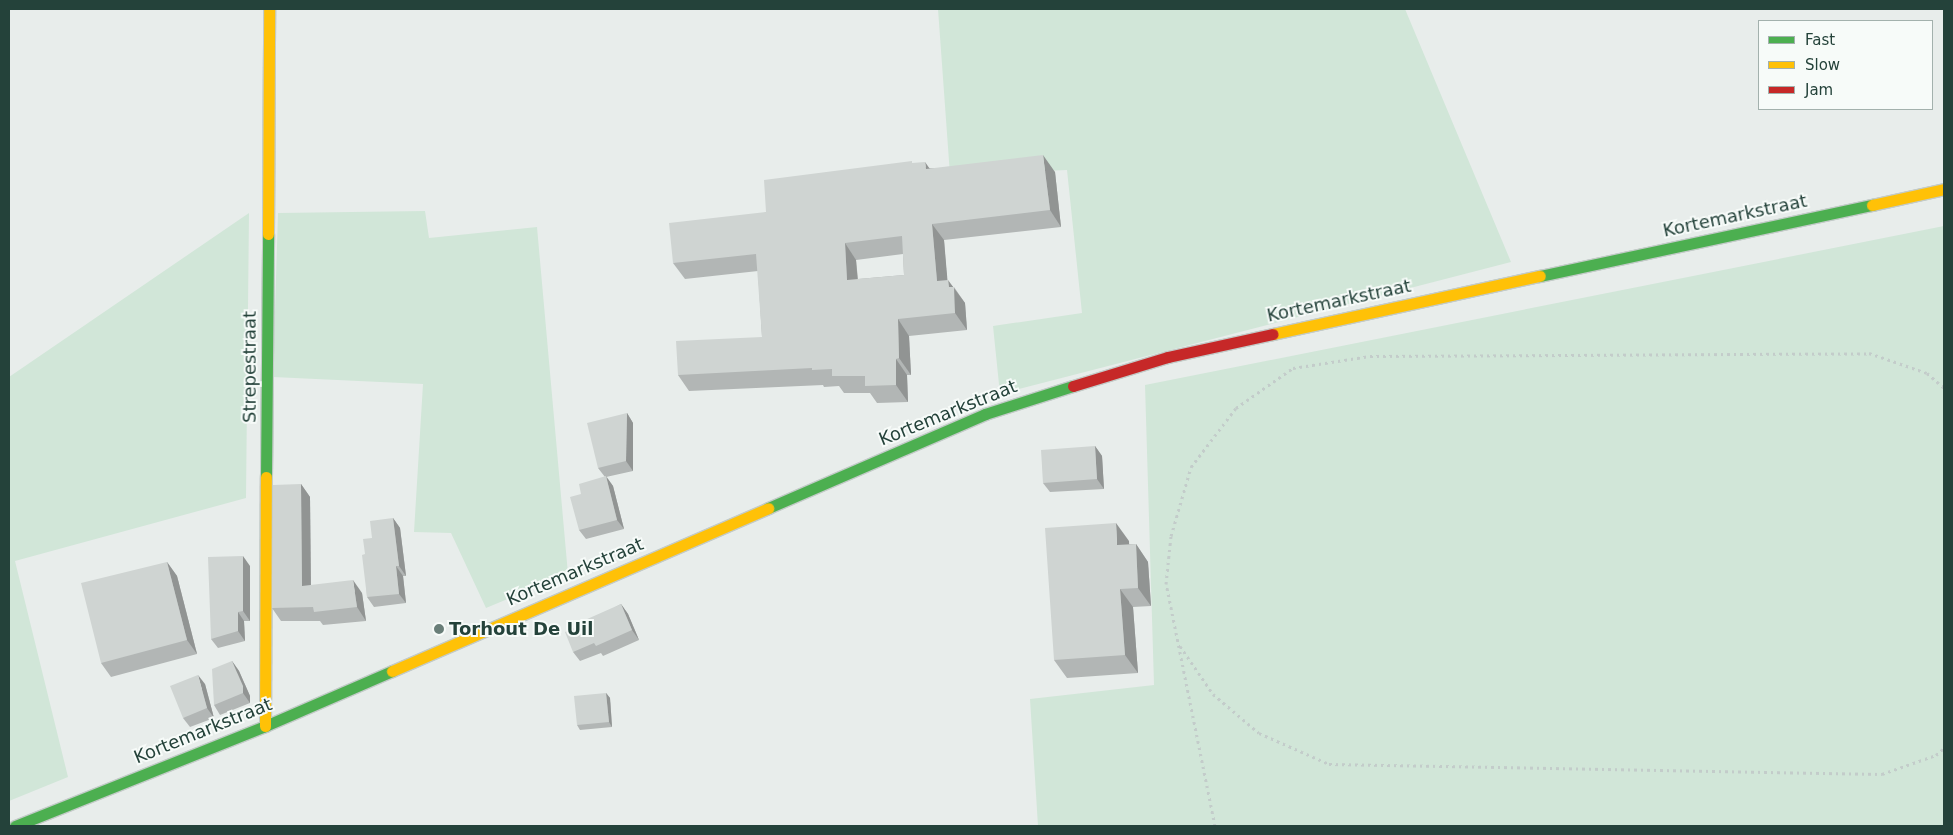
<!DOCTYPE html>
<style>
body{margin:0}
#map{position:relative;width:1953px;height:835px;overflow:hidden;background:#e8edeb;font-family:"DejaVu Sans",sans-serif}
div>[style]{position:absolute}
.green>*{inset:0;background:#d1e6d8}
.path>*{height:3px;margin-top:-1.5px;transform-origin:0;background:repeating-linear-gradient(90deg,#c3ccca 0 2.5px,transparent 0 6.5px)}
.roads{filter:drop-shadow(1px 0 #c3cbc8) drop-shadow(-1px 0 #c3cbc8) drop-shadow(0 1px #c3cbc8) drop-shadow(0 -1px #c3cbc8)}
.fast>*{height:11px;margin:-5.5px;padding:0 5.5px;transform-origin:5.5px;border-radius:5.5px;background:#4caf50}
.slow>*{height:11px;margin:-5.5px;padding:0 5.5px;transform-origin:5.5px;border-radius:5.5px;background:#ffc107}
.jam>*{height:11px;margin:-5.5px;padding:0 5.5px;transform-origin:5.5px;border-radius:5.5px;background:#c62828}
.wall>*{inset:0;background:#b2b6b5}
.shaded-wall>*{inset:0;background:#919493}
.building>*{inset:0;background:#cfd4d2}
.dots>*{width:14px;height:14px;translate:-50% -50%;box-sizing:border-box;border:2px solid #f7fbf9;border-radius:50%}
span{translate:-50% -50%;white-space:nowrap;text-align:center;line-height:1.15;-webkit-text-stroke:4px #f7fbf9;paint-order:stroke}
.street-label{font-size:18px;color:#24423a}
.poi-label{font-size:18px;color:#24423a;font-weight:700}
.left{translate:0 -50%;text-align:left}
.frame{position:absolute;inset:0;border:10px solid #24423a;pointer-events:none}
.legend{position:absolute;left:1758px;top:20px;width:175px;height:90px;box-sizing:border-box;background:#f7fbf9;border:1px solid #a3b1ad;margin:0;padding:6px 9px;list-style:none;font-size:15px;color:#24423a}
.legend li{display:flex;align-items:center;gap:10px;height:25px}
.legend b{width:25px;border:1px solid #a3b1ad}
</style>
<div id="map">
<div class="green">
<i style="clip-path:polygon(938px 9px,1405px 9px,1511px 262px,1000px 394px,993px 326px,1082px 313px,1067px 170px,950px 175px)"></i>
<i style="clip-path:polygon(425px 211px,429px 238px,537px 227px,568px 574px,486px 608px,451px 533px,414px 532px,423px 384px,273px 377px,278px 213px)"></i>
<i style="clip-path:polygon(249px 213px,246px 498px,15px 561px,68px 777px,9px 801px,9px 377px)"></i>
<i style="clip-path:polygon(1944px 226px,1944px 826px,1038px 826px,1030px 699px,1154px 685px,1145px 385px)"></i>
</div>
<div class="path">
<i style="left:1180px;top:646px;width:58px;rotate:55.5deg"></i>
<i style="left:1213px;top:694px;width:60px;rotate:40.3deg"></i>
<i style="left:1259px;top:733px;width:77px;rotate:23.9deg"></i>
<i style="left:1329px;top:764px;width:553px;rotate:1.04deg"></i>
<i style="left:1882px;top:774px;width:57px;rotate:-19.4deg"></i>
<i style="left:1936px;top:755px;width:11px;rotate:-41deg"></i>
<i style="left:1215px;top:826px;width:247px;rotate:-101.4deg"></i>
<i style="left:1166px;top:584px;width:48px;rotate:-84.1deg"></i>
<i style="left:1171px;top:536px;width:72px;rotate:-73.8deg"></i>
<i style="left:1191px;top:467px;width:74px;rotate:-52.7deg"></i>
<i style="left:1236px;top:408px;width:70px;rotate:-35.1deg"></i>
<i style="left:1293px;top:368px;width:78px;rotate:-8.9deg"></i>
<i style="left:1370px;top:356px;width:499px;rotate:-0.3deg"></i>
<i style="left:1869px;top:353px;width:61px;rotate:19deg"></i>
<i style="left:1927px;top:373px;width:23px;rotate:41deg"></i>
</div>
<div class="roads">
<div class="fast">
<i style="left:1540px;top:276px;width:340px;rotate:-12.1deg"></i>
<i style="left:266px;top:477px;width:243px;rotate:-89.5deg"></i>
<i style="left:768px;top:508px;width:236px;rotate:-23.4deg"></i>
<i style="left:985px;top:414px;width:92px;rotate:-17.7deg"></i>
<i style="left:15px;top:826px;width:269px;rotate:-21.8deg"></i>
<i style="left:265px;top:726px;width:138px;rotate:-23.4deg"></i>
</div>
<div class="slow">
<i style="left:1872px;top:205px;width:74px;rotate:-12.5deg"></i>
<i style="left:268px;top:234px;width:225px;rotate:-89.7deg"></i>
<i style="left:1273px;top:334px;width:273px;rotate:-12.3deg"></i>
<i style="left:392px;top:671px;width:410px;rotate:-23.4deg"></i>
<i style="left:265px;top:726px;width:249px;rotate:-89.8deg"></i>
</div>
<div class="jam">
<i style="left:1073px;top:386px;width:99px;rotate:-17deg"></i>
<i style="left:1168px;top:357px;width:107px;rotate:-12.4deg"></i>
</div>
</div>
<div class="wall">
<i style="clip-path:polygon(evenodd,913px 163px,929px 168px,1055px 172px,1061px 227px,944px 240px,947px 280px,953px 287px,954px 287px,965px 303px,967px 330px,909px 336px,911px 375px,907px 375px,908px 402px,877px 403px,870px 393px,844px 393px,839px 386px,824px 387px,823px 385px,689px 391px,678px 375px,762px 337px,758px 271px,685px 279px,673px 263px,766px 212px,913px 163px,903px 254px,904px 275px,858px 279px,856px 260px,903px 254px)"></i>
<i style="clip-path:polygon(627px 413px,633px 423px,633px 471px,606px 477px,613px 486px,624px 529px,586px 539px,579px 530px,581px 494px,605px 477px,598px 468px)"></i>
<i style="clip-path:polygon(1095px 446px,1102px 456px,1104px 489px,1050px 492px,1043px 483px)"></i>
<i style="clip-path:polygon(301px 484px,310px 497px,311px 585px,362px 593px,366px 621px,323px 625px,320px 621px,281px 621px,272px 608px)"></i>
<i style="clip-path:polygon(393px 518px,400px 528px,406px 576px,403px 576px,406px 603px,374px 607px,367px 597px,365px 554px,372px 538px)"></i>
<i style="clip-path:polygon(1129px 541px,1129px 544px,1136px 544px,1148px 562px,1151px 606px,1133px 607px,1138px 673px,1067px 678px,1054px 660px)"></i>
<i style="clip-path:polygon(167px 562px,177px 576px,197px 654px,111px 677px,101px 663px)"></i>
<i style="clip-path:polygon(250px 566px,250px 621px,244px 621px,245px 641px,218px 648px,211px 639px)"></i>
<i style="clip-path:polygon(621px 604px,628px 614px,639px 640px,603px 656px,601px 653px,580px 661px,573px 652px,586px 623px)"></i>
<i style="clip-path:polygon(232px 661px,239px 671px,250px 696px,250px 703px,220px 715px,214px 705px)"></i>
<i style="clip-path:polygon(205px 684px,214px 718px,190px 727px,183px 718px)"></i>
<i style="clip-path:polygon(606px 693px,610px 698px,612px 727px,580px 730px,577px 725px)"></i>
</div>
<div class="shaded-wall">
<i style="clip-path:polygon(1043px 155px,1055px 172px,1061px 227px,1050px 210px)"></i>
<i style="clip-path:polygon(925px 162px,937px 179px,926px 169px)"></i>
<i style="clip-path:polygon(932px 224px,944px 240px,949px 298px,937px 281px)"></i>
<i style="clip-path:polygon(845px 243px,856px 260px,859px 297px,847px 280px)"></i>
<i style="clip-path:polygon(948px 280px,965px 303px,967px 330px,955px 313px,949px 287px)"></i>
<i style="clip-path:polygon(898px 319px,909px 336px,911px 375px,899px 358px)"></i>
<i style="clip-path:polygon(896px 359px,907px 375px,908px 402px,896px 385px)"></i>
<i style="clip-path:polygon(627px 413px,633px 423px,633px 471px,626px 461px)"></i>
<i style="clip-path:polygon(1095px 446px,1102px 456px,1104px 489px,1097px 479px)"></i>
<i style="clip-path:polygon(606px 476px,613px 486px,624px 529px,617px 520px)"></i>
<i style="clip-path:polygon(301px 484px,310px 497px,311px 599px,302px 586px)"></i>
<i style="clip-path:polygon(393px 518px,400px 528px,406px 576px,399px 566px)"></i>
<i style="clip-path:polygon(1116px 523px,1129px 541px,1130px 563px,1117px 545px)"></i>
<i style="clip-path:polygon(1136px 544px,1148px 562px,1151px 606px,1138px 588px)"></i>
<i style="clip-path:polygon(243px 556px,250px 566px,250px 621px,243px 611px)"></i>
<i style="clip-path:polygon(167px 562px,177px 576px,197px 654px,187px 640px)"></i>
<i style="clip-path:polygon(396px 566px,403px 576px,406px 603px,399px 594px)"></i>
<i style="clip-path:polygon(353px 580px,362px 593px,366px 621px,357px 607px)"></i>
<i style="clip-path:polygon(1120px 589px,1133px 607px,1138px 673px,1125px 655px)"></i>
<i style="clip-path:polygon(621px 604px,628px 614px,639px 640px,632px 630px)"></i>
<i style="clip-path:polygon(238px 612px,244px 621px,245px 641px,238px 631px)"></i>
<i style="clip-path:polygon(232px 661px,239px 671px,250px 696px,250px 703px,243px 693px)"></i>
<i style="clip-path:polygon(198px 675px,205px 684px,214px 718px,207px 708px)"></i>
<i style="clip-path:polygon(606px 693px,610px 698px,612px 727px,609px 722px)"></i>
</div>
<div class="building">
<i style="clip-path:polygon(evenodd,1043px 155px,1050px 210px,932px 224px,937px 281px,948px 280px,949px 287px,954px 287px,955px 313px,898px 319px,899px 358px,896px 359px,896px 385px,865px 386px,865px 376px,832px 376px,832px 369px,812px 370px,812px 368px,678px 375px,676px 341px,762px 337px,756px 254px,673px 263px,669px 223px,766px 212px,764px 180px,912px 161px,912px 163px,925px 162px,926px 169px,1043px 155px,902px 236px,904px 275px,847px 280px,845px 243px,902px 236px)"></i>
<i style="clip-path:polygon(627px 413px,626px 461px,598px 468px,587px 423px)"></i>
<i style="clip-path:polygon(1095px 446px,1097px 479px,1043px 483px,1041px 450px)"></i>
<i style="clip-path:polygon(606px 476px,617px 520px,579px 530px,570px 497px,581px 494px,579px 484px)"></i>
<i style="clip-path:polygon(301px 484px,302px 586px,353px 580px,357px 607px,314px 612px,313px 607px,272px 608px,273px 485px)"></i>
<i style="clip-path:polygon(393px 518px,399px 566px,396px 566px,399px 594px,367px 597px,362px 555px,365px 554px,363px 539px,372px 538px,370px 521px)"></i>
<i style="clip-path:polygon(1116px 523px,1117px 545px,1136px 544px,1138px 588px,1120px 589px,1125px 655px,1054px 660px,1045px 528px)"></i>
<i style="clip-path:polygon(243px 556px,243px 611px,238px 612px,238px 631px,211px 639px,208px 557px)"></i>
<i style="clip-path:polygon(167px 562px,187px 640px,101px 663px,81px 583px)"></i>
<i style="clip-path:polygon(621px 604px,632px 630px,596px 646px,594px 643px,573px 652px,565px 632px,586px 623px,585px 620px)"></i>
<i style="clip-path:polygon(232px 661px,243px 686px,243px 693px,214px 705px,212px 669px)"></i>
<i style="clip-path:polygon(198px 675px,207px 708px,183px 718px,170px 686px)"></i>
<i style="clip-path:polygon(606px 693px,609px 722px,577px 725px,574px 696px)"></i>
</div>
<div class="dots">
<i style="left:439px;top:629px;background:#697e78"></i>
</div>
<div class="street-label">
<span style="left:1735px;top:216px;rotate:-12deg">Kortemarkstraat</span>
<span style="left:1339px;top:301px;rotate:-12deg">Kortemarkstraat</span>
<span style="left:250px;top:367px;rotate:-90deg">Strepestraat</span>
<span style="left:948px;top:413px;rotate:-22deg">Kortemarkstraat</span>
<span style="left:575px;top:572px;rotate:-23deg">Kortemarkstraat</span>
<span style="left:203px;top:731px;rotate:-22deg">Kortemarkstraat</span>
</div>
<div class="poi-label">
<span class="left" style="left:449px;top:629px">Torhout De Uil</span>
</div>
<div class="frame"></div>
<ul class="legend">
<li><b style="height:6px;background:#4caf50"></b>Fast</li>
<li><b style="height:6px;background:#ffc107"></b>Slow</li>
<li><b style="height:6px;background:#c62828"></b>Jam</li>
</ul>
</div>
